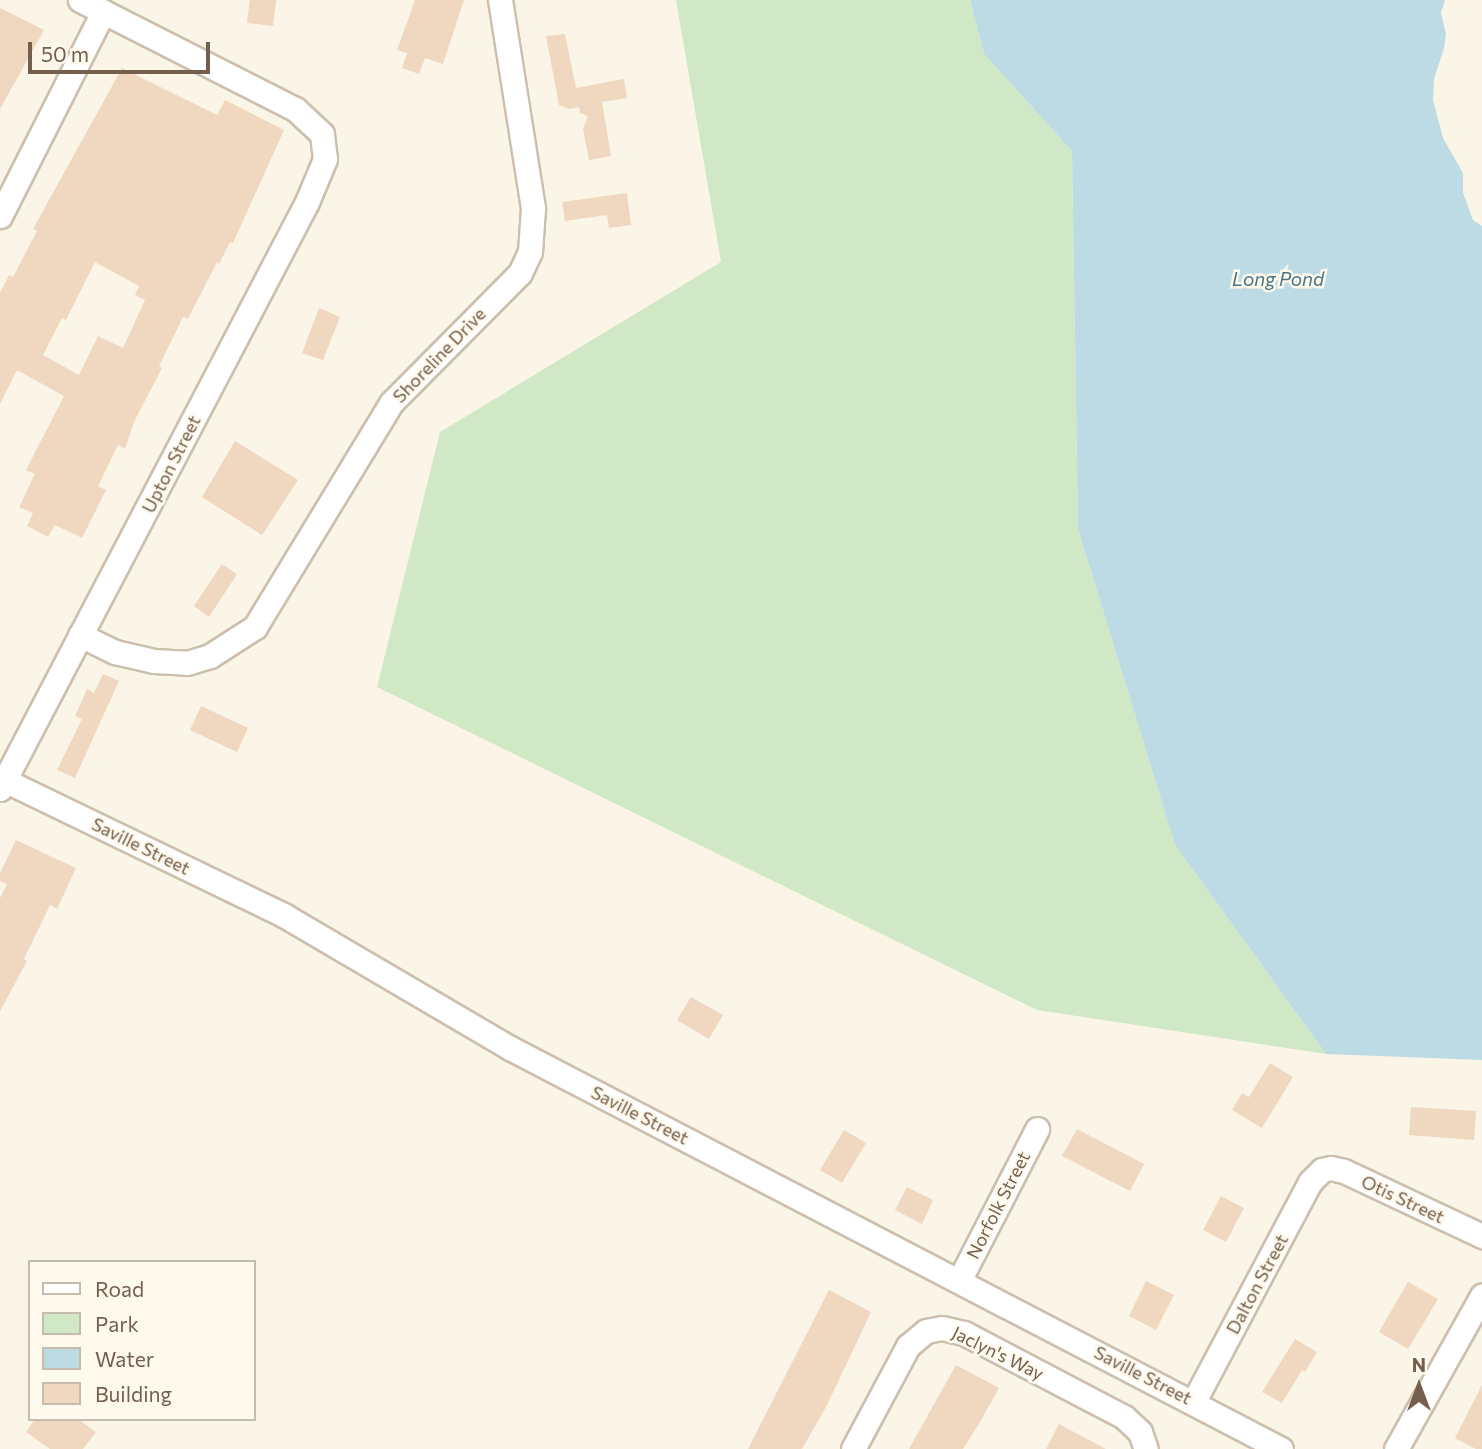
<!DOCTYPE html>
<style>
body{margin:0}
#map{position:relative;width:1482px;height:1449px;overflow:hidden;background:#fbf5e7;font-family:Commissioner,sans-serif}
div>[style]{position:absolute}
.green>*{inset:0;background:#d1e8c6}
.water>*{inset:0;background:#bddbe4}
.building>*{inset:0;background:#efd7c0}
.roads{filter:drop-shadow(2px 0 #cdbeae) drop-shadow(-2px 0 #cdbeae) drop-shadow(0 2px #cdbeae) drop-shadow(0 -2px #cdbeae)}
.minor>*{height:23px;margin:-11.5px;padding:0 11.5px;transform-origin:11.5px;border-radius:11.5px;background:#fff}
span{translate:-50% -50%;white-space:nowrap;text-align:center;line-height:1.15;-webkit-text-stroke:5px #fef9ed;paint-order:stroke}
.street-label{font-size:18px;color:#745e4d}
.water-label{font-size:19px;color:#477685;font-style:italic}
.legend{position:absolute;left:28px;top:1260px;width:228px;height:161px;box-sizing:border-box;background:#fef9ed;border:2px solid #c7bbad;margin:0;padding:9px 12px;list-style:none;font-size:21px;color:#745e4d}
.legend li{display:flex;align-items:center;gap:14px;height:35px}
.legend b{width:35px;border:2px solid #c7bbad}
.north{position:absolute;left:1384px;top:1351px;width:70px;height:70px;-webkit-text-stroke:5px #fef9ed;paint-order:stroke;rotate:0deg;font-size:19px;font-weight:700;line-height:28px;text-align:center;color:#745e4d}
.north::after{content:'';display:block;margin:auto;width:24px;height:32px;background:#745e4d;clip-path:polygon(50% 0,100% 100%,50% 72%,0 100%)}
.scale{position:absolute;left:28px;top:42px;width:182px;height:32px;box-sizing:border-box;border:4px solid #745e4d;border-top:0;padding-left:9px;font-size:21px;line-height:24px;white-space:nowrap;color:#745e4d;-webkit-text-stroke:5px #fef9ed;paint-order:stroke}
</style>
<div id="map">
<div class="green">
<i style="clip-path:polygon(676px 0,970px 0,984px 54px,1072px 151px,1078px 529px,1175px 845px,1326px 1054px,1037px 1010px,377px 687px,440px 432px,721px 262px)"></i>
</div>
<div class="water">
<i style="clip-path:polygon(970px 0,1445px 0,1441px 13px,1446px 34px,1444px 48px,1434px 79px,1433px 100px,1443px 138px,1463px 173px,1463px 193px,1473px 220px,1482px 226px,1482px 1060px,1326px 1054px,1175px 845px,1078px 529px,1072px 151px,984px 54px)"></i>
</div>
<div class="building">
<i style="clip-path:polygon(250px 0,276px 0,273px 26px,247px 23px)"></i>
<i style="clip-path:polygon(415px 0,464px 0,443px 64px,425px 58px,419px 74px,402px 68px,407px 53px,397px 50px)"></i>
<i style="clip-path:polygon(0 8px,44px 30px,0 109px)"></i>
<i style="clip-path:polygon(565px 34px,576px 88px,624px 79px,627px 98px,602px 102px,611px 156px,589px 160px,583px 129px,588px 116px,580px 113px,579px 107px,569px 109px,559px 105px,546px 36px)"></i>
<i style="clip-path:polygon(evenodd,122px 68px,217px 115px,225px 100px,284px 130px,233px 243px,230px 242px,219px 264px,217px 262px,188px 319px,183px 317px,159px 366px,162px 368px,134px 422px,125px 449px,118px 445px,98px 486px,106px 490px,82px 538px,55px 525px,48px 537px,27px 526px,33px 513px,19px 507px,35px 474px,26px 470px,64px 396px,17px 370px,0 404px,0 293px,9px 275px,13px 277px,37px 231px,33px 229px,122px 68px,95px 262px,139px 286px,135px 295px,145px 300px,123px 348px,98px 336px,79px 375px,43px 355px,62px 318px,66px 320px,95px 262px)"></i>
<i style="clip-path:polygon(627px 193px,631px 225px,609px 228px,607px 215px,565px 221px,562px 202px)"></i>
<i style="clip-path:polygon(319px 308px,340px 317px,323px 360px,302px 353px)"></i>
<i style="clip-path:polygon(235px 441px,298px 480px,262px 535px,202px 497px)"></i>
<i style="clip-path:polygon(222px 564px,237px 574px,209px 617px,194px 606px)"></i>
<i style="clip-path:polygon(103px 674px,119px 681px,75px 778px,57px 770px,82px 719px,75px 716px,87px 689px,94px 693px)"></i>
<i style="clip-path:polygon(201px 706px,248px 728px,237px 752px,190px 730px)"></i>
<i style="clip-path:polygon(16px 840px,76px 868px,57px 909px,50px 905px,24px 959px,27px 961px,0 1011px,0 898px,7px 884px,0 881px,0 873px)"></i>
<i style="clip-path:polygon(691px 997px,723px 1015px,709px 1039px,677px 1020px)"></i>
<i style="clip-path:polygon(1270px 1063px,1293px 1077px,1262px 1128px,1232px 1110px,1242px 1093px,1249px 1097px)"></i>
<i style="clip-path:polygon(1411px 1107px,1476px 1111px,1474px 1140px,1409px 1135px)"></i>
<i style="clip-path:polygon(1077px 1129px,1144px 1164px,1130px 1191px,1062px 1156px)"></i>
<i style="clip-path:polygon(844px 1130px,866px 1143px,842px 1183px,820px 1170px)"></i>
<i style="clip-path:polygon(907px 1187px,933px 1200px,922px 1224px,895px 1210px)"></i>
<i style="clip-path:polygon(1221px 1196px,1244px 1208px,1226px 1242px,1203px 1230px)"></i>
<i style="clip-path:polygon(1146px 1281px,1174px 1295px,1156px 1330px,1129px 1316px)"></i>
<i style="clip-path:polygon(1408px 1282px,1438px 1299px,1408px 1349px,1379px 1332px)"></i>
<i style="clip-path:polygon(829px 1290px,871px 1312px,827px 1405px,802px 1449px,748px 1449px)"></i>
<i style="clip-path:polygon(1295px 1339px,1317px 1352px,1305px 1372px,1302px 1370px,1282px 1403px,1262px 1392px)"></i>
<i style="clip-path:polygon(956px 1365px,999px 1388px,980px 1422px,963px 1449px,909px 1449px)"></i>
<i style="clip-path:polygon(1482px 1385px,1482px 1449px,1476px 1449px,1455px 1438px)"></i>
<i style="clip-path:polygon(35px 1419px,78px 1419px,96px 1432px,83px 1449px,50px 1449px,26px 1432px)"></i>
<i style="clip-path:polygon(1059px 1424px,1106px 1449px,1046px 1449px)"></i>
</div>
<div class="roads">
<div class="minor">
<i style="left:0;top:216px;width:229px;rotate:-63.2deg"></i>
<i style="left:80px;top:635px;width:39px;rotate:26deg"></i>
<i style="left:115px;top:652px;width:40px;rotate:13deg"></i>
<i style="left:154px;top:661px;width:33px;rotate:3deg"></i>
<i style="left:187px;top:663px;width:24px;rotate:-17deg"></i>
<i style="left:210px;top:656px;width:54px;rotate:-32.8deg"></i>
<i style="left:255px;top:627px;width:262px;rotate:-58.7deg"></i>
<i style="left:391px;top:403px;width:183px;rotate:-45.2deg"></i>
<i style="left:520px;top:273px;width:23px;rotate:-65deg"></i>
<i style="left:530px;top:252px;width:44px;rotate:-86.1deg"></i>
<i style="left:533px;top:208px;width:211px;rotate:-99deg"></i>
<i style="left:0;top:778px;width:317px;rotate:25.8deg"></i>
<i style="left:285px;top:916px;width:261px;rotate:30.4deg"></i>
<i style="left:510px;top:1048px;width:869px;rotate:27.48deg"></i>
<i style="left:0;top:789px;width:662px;rotate:-62.39deg"></i>
<i style="left:307px;top:202px;width:47px;rotate:-67.3deg"></i>
<i style="left:325px;top:159px;width:25px;rotate:-97deg"></i>
<i style="left:322px;top:134px;width:37px;rotate:-137deg"></i>
<i style="left:295px;top:109px;width:241px;rotate:-153.1deg"></i>
<i style="left:959px;top:1281px;width:171px;rotate:-62.8deg"></i>
<i style="left:1194px;top:1401px;width:248px;rotate:-62.1deg"></i>
<i style="left:1310px;top:1182px;width:17px;rotate:-45deg"></i>
<i style="left:1322px;top:1170px;width:9px;rotate:-13deg"></i>
<i style="left:1331px;top:1168px;width:13px;rotate:13deg"></i>
<i style="left:1344px;top:1171px;width:153px;rotate:25.2deg"></i>
<i style="left:853px;top:1449px;width:117px;rotate:-61.9deg"></i>
<i style="left:908px;top:1346px;width:23px;rotate:-40deg"></i>
<i style="left:926px;top:1331px;width:16px;rotate:-11deg"></i>
<i style="left:942px;top:1328px;width:23px;rotate:13deg"></i>
<i style="left:964px;top:1333px;width:181px;rotate:27.7deg"></i>
<i style="left:1124px;top:1417px;width:22px;rotate:43deg"></i>
<i style="left:1140px;top:1432px;width:18px;rotate:71deg"></i>
<i style="left:1396px;top:1449px;width:176px;rotate:-60.7deg"></i>
</div>
</div>
<div class="street-label">
<span style="left:439px;top:355px;rotate:-46deg">Shoreline Drive</span>
<span style="left:171px;top:464px;rotate:-63deg">Upton Street</span>
<span style="left:141px;top:846px;rotate:26deg">Saville Street</span>
<span style="left:640px;top:1115px;rotate:27deg">Saville Street</span>
<span style="left:1403px;top:1199px;rotate:25deg">Otis Street</span>
<span style="left:998px;top:1205px;rotate:-63deg">Norfolk Street</span>
<span style="left:1257px;top:1284px;rotate:-62deg">Dalton Street</span>
<span style="left:998px;top:1353px;rotate:26deg">Jaclyn's Way</span>
<span style="left:1143px;top:1375px;rotate:27deg">Saville Street</span>
</div>
<div class="water-label">
<span style="left:1278px;top:279px">Long Pond</span>
</div>
<ul class="legend">
<li><b style="height:9px;background:#fff"></b>Road</li>
<li><b style="height:19px;background:#d1e8c6"></b>Park</li>
<li><b style="height:19px;background:#bddbe4"></b>Water</li>
<li><b style="height:19px;background:#efd7c0"></b>Building</li>
</ul>
<div class="north">N</div>
<div class="scale">50 m</div>
</div>
